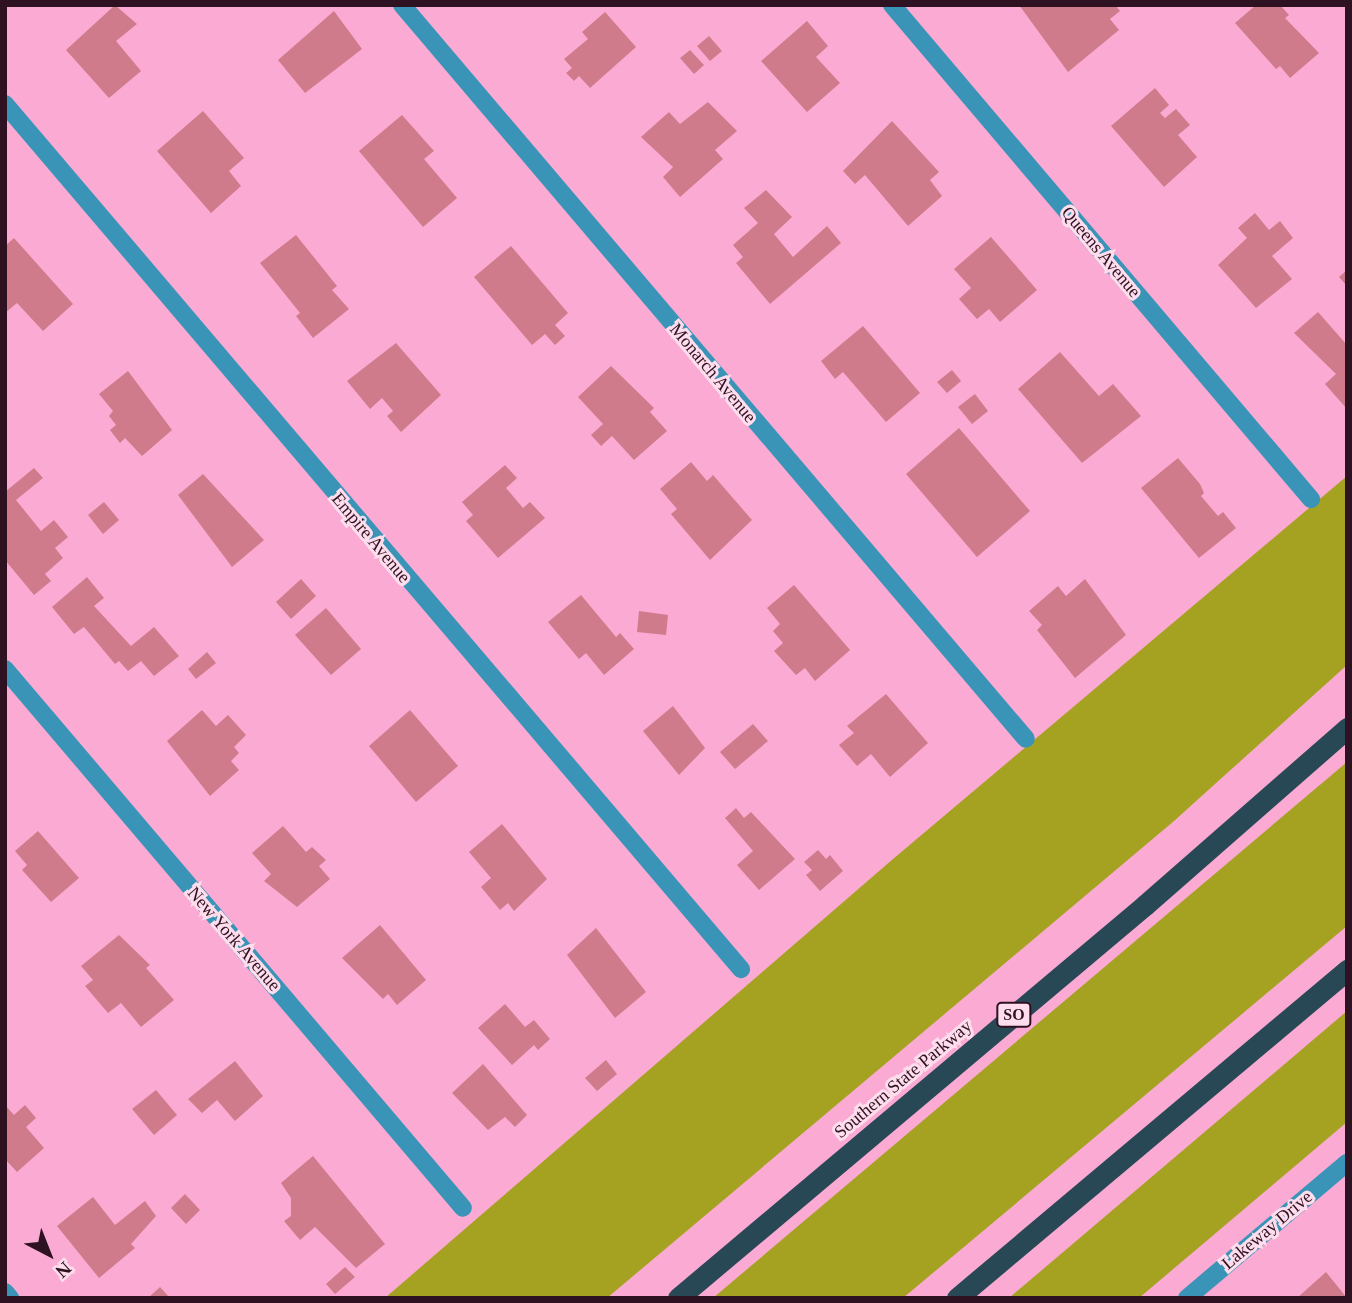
<!DOCTYPE html>
<style>
body{margin:0}
#map{position:relative;width:1352px;height:1303px;overflow:hidden;background:#fbabd3;font-family:Georgia,serif}
div>[style]{position:absolute}
.green>*{inset:0;background:#a5a222}
.building>*{inset:0;background:#cf7b8b}
.minor>*{height:18px;margin:-9px;padding:0 9px;transform-origin:9px;border-radius:9px;background:#3a94b8}
.highway>*{height:21px;margin:-10.5px;padding:0 10.5px;transform-origin:10.5px;border-radius:10.5px;background:#294856}
span{translate:-50% -50%;white-space:nowrap;text-align:center;line-height:1.15;-webkit-text-stroke:6px #fedded;paint-order:stroke}
.shield-label span{padding:2px 5px;background:#fedded;border:2px solid;border-radius:5px;-webkit-text-stroke-width:0}
.shield-label{font-size:16px;color:#2f1222;font-weight:700}
.street-label{font-size:18px;color:#2f1222}
.frame{position:absolute;inset:0;border:7px solid #2f1222;pointer-events:none}
.north{position:absolute;left:14px;top:1219px;width:70px;height:70px;-webkit-text-stroke:5px #fedded;paint-order:stroke;rotate:138deg;font-size:19px;font-weight:700;line-height:28px;text-align:center;color:#2f1222}
.north::after{content:'';display:block;margin:auto;width:24px;height:32px;background:#2f1222;clip-path:polygon(50% 0,100% 100%,50% 72%,0 100%)}
</style>
<div id="map">
<div class="green">
<i style="clip-path:polygon(1347px 476px,1347px 665px,1174px 821px,607px 1298px,385px 1298px,893px 859px)"></i>
<i style="clip-path:polygon(1347px 762px,1347px 926px,903px 1298px,713px 1298px)"></i>
<i style="clip-path:polygon(1347px 1011px,1347px 1122px,1139px 1298px,1009px 1298px)"></i>
</div>
<div class="building">
<i style="clip-path:polygon(115px 5px,137px 24px,116px 41px,141px 71px,109px 98px,66px 50px)"></i>
<i style="clip-path:polygon(1019px 5px,1115px 5px,1120px 11px,1110px 19px,1119px 30px,1068px 72px)"></i>
<i style="clip-path:polygon(1256px 5px,1280px 5px,1289px 15px,1285px 18px,1319px 53px,1290px 78px,1280px 66px,1276px 69px,1235px 23px)"></i>
<i style="clip-path:polygon(334px 11px,362px 49px,305px 93px,278px 60px)"></i>
<i style="clip-path:polygon(605px 12px,636px 47px,590px 88px,579px 76px,574px 81px,566px 73px,572px 68px,564px 59px,588px 39px,582px 32px)"></i>
<i style="clip-path:polygon(807px 21px,828px 46px,816px 57px,840px 83px,807px 112px,761px 61px)"></i>
<i style="clip-path:polygon(709px 36px,722px 51px,710px 61px,697px 46px)"></i>
<i style="clip-path:polygon(690px 50px,704px 65px,694px 74px,680px 58px)"></i>
<i style="clip-path:polygon(1155px 88px,1169px 105px,1160px 113px,1165px 118px,1176px 109px,1190px 125px,1178px 135px,1197px 157px,1164px 187px,1111px 126px)"></i>
<i style="clip-path:polygon(708px 102px,737px 131px,715px 150px,723px 159px,680px 197px,663px 177px,673px 167px,641px 137px,669px 112px,680px 124px)"></i>
<i style="clip-path:polygon(203px 111px,244px 158px,229px 171px,241px 186px,211px 213px,157px 151px)"></i>
<i style="clip-path:polygon(402px 115px,434px 151px,424px 159px,457px 198px,423px 227px,359px 151px)"></i>
<i style="clip-path:polygon(892px 121px,939px 172px,930px 180px,942px 196px,908px 226px,865px 175px,855px 184px,843px 171px)"></i>
<i style="clip-path:polygon(766px 190px,792px 217px,774px 234px,793px 257px,827px 226px,841px 243px,770px 304px,736px 263px,743px 257px,733px 245px,758px 223px,744px 208px)"></i>
<i style="clip-path:polygon(1255px 213px,1269px 230px,1280px 221px,1293px 238px,1272px 256px,1292px 279px,1256px 308px,1218px 265px,1247px 238px,1238px 228px)"></i>
<i style="clip-path:polygon(296px 235px,337px 286px,332px 290px,349px 309px,313px 338px,296px 316px,300px 313px,260px 263px)"></i>
<i style="clip-path:polygon(991px 237px,1037px 290px,1000px 322px,989px 309px,977px 319px,959px 299px,971px 288px,954px 269px)"></i>
<i style="clip-path:polygon(14px 238px,73px 304px,43px 331px,17px 303px,5px 313px,5px 246px)"></i>
<i style="clip-path:polygon(511px 246px,568px 313px,555px 325px,565px 336px,555px 345px,545px 334px,532px 345px,474px 277px)"></i>
<i style="clip-path:polygon(1347px 270px,1347px 286px,1339px 277px)"></i>
<i style="clip-path:polygon(1318px 312px,1347px 345px,1347px 409px,1325px 384px,1336px 374px,1294px 333px)"></i>
<i style="clip-path:polygon(863px 326px,920px 393px,886px 422px,843px 372px,835px 379px,821px 361px)"></i>
<i style="clip-path:polygon(396px 343px,441px 395px,401px 432px,387px 416px,393px 411px,382px 398px,370px 409px,347px 381px)"></i>
<i style="clip-path:polygon(1060px 352px,1099px 396px,1113px 384px,1141px 416px,1082px 463px,1018px 389px)"></i>
<i style="clip-path:polygon(611px 366px,654px 408px,650px 412px,667px 431px,634px 460px,612px 436px,601px 446px,591px 435px,603px 424px,578px 397px)"></i>
<i style="clip-path:polygon(952px 370px,961px 381px,947px 393px,937px 382px)"></i>
<i style="clip-path:polygon(128px 371px,172px 430px,142px 456px,125px 438px,120px 443px,110px 430px,116px 425px,109px 416px,113px 411px,99px 394px)"></i>
<i style="clip-path:polygon(975px 394px,988px 411px,972px 424px,958px 407px)"></i>
<i style="clip-path:polygon(959px 428px,1030px 511px,977px 557px,906px 474px)"></i>
<i style="clip-path:polygon(1178px 458px,1200px 484px,1204px 493px,1201px 496px,1218px 516px,1223px 512px,1236px 528px,1199px 558px,1141px 488px)"></i>
<i style="clip-path:polygon(691px 462px,707px 481px,713px 475px,752px 520px,710px 560px,671px 514px,677px 509px,660px 489px)"></i>
<i style="clip-path:polygon(505px 465px,517px 478px,506px 488px,523px 508px,530px 502px,545px 518px,498px 558px,466px 521px,473px 515px,462px 502px)"></i>
<i style="clip-path:polygon(34px 468px,43px 478px,16px 500px,41px 531px,54px 520px,68px 537px,55px 548px,63px 558px,45px 574px,51px 581px,34px 595px,5px 560px,5px 492px)"></i>
<i style="clip-path:polygon(203px 474px,264px 540px,232px 567px,178px 495px)"></i>
<i style="clip-path:polygon(104px 502px,119px 520px,103px 534px,88px 515px)"></i>
<i style="clip-path:polygon(87px 577px,104px 598px,94px 606px,131px 646px,154px 627px,179px 656px,154px 676px,141px 661px,128px 671px,119px 661px,115px 664px,84px 627px,74px 634px,52px 607px)"></i>
<i style="clip-path:polygon(301px 579px,316px 596px,291px 619px,276px 602px)"></i>
<i style="clip-path:polygon(1085px 579px,1126px 635px,1075px 678px,1037px 630px,1042px 625px,1029px 611px,1058px 586px,1066px 596px)"></i>
<i style="clip-path:polygon(794px 585px,850px 650px,815px 681px,805px 668px,796px 675px,774px 651px,783px 643px,773px 631px,780px 624px,767px 608px)"></i>
<i style="clip-path:polygon(581px 595px,616px 637px,620px 633px,634px 649px,604px 675px,586px 653px,579px 659px,548px 622px)"></i>
<i style="clip-path:polygon(326px 608px,361px 649px,331px 675px,295px 635px)"></i>
<i style="clip-path:polygon(639px 611px,668px 615px,666px 635px,637px 632px)"></i>
<i style="clip-path:polygon(207px 652px,216px 663px,196px 679px,188px 669px)"></i>
<i style="clip-path:polygon(886px 694px,928px 743px,890px 777px,871px 754px,857px 766px,839px 745px,854px 733px,847px 726px)"></i>
<i style="clip-path:polygon(673px 706px,705px 748px,679px 775px,643px 731px)"></i>
<i style="clip-path:polygon(202px 710px,216px 726px,228px 715px,246px 735px,234px 747px,239px 753px,231px 761px,239px 770px,210px 796px,167px 741px)"></i>
<i style="clip-path:polygon(410px 710px,458px 766px,416px 802px,369px 746px)"></i>
<i style="clip-path:polygon(753px 724px,768px 741px,735px 769px,720px 752px)"></i>
<i style="clip-path:polygon(736px 808px,744px 818px,751px 812px,795px 859px,759px 890px,737px 865px,753px 851px,725px 818px)"></i>
<i style="clip-path:polygon(502px 824px,547px 879px,514px 911px,508px 903px,500px 910px,481px 887px,491px 878px,469px 852px)"></i>
<i style="clip-path:polygon(283px 826px,306px 852px,312px 847px,326px 860px,319px 866px,330px 879px,297px 907px,264px 881px,271px 874px,252px 853px)"></i>
<i style="clip-path:polygon(38px 831px,79px 878px,51px 902px,22px 870px,27px 865px,15px 851px)"></i>
<i style="clip-path:polygon(818px 850px,826px 859px,830px 855px,843px 871px,820px 891px,806px 875px,812px 870px,804px 862px)"></i>
<i style="clip-path:polygon(380px 925px,426px 980px,397px 1005px,388px 994px,383px 999px,342px 958px)"></i>
<i style="clip-path:polygon(596px 928px,646px 992px,615px 1018px,567px 955px)"></i>
<i style="clip-path:polygon(119px 935px,150px 965px,146px 968px,174px 1000px,141px 1027px,121px 1003px,108px 1013px,85px 986px,93px 980px,81px 966px)"></i>
<i style="clip-path:polygon(505px 1004px,525px 1027px,534px 1020px,550px 1039px,538px 1050px,534px 1045px,512px 1065px,478px 1028px)"></i>
<i style="clip-path:polygon(606px 1060px,617px 1074px,597px 1091px,585px 1078px)"></i>
<i style="clip-path:polygon(235px 1061px,263px 1096px,235px 1121px,217px 1100px,202px 1113px,188px 1099px)"></i>
<i style="clip-path:polygon(483px 1064px,527px 1115px,515px 1127px,505px 1117px,488px 1130px,452px 1093px)"></i>
<i style="clip-path:polygon(156px 1090px,177px 1115px,154px 1135px,132px 1109px)"></i>
<i style="clip-path:polygon(5px 1105px,14px 1115px,25px 1105px,36px 1118px,26px 1127px,44px 1148px,17px 1172px,5px 1159px)"></i>
<i style="clip-path:polygon(313px 1156px,385px 1244px,356px 1268px,315px 1227px,300px 1240px,284px 1221px,291px 1216px,291px 1198px,281px 1183px)"></i>
<i style="clip-path:polygon(185px 1194px,200px 1210px,186px 1224px,171px 1208px)"></i>
<i style="clip-path:polygon(93px 1197px,115px 1225px,145px 1201px,156px 1216px,131px 1244px,135px 1248px,99px 1278px,57px 1226px)"></i>
<i style="clip-path:polygon(345px 1267px,355px 1277px,335px 1294px,326px 1284px)"></i>
<i style="clip-path:polygon(1326px 1272px,1347px 1298px,1297px 1298px)"></i>
<i style="clip-path:polygon(160px 1287px,170px 1298px,148px 1298px)"></i>
</div>
<div class="minor">
<i style="left:402px;top:5px;width:963px;rotate:49.63deg"></i>
<i style="left:892px;top:5px;width:648px;rotate:49.7deg"></i>
<i style="left:5px;top:104px;width:1136px;rotate:49.61deg"></i>
<i style="left:5px;top:669px;width:707px;rotate:49.64deg"></i>
<i style="left:5px;top:1292px;width:8px;rotate:50deg"></i>
<i style="left:1187px;top:1298px;width:209px;rotate:-40.2deg"></i>
</div>
<div class="highway">
<i style="left:678px;top:1298px;width:610px;rotate:-40.08deg"></i>
<i style="left:1145px;top:905px;width:269px;rotate:-41.2deg"></i>
<i style="left:957px;top:1298px;width:510px;rotate:-40.06deg"></i>
</div>
<div class="shield-label">
<span style="left:1014px;top:1015px">SO</span>
</div>
<div class="street-label">
<span style="left:1101px;top:252px;rotate:50deg">Queens Avenue</span>
<span style="left:713px;top:373px;rotate:50deg">Monarch Avenue</span>
<span style="left:371px;top:538px;rotate:50deg">Empire Avenue</span>
<span style="left:234px;top:939px;rotate:49deg">New York Avenue</span>
<span style="left:903px;top:1079px;rotate:-40deg">Southern State Parkway</span>
<span style="left:1267px;top:1230px;rotate:-40deg">Lakeway Drive</span>
</div>
<div class="frame"></div>
<div class="north">N</div>
</div>
